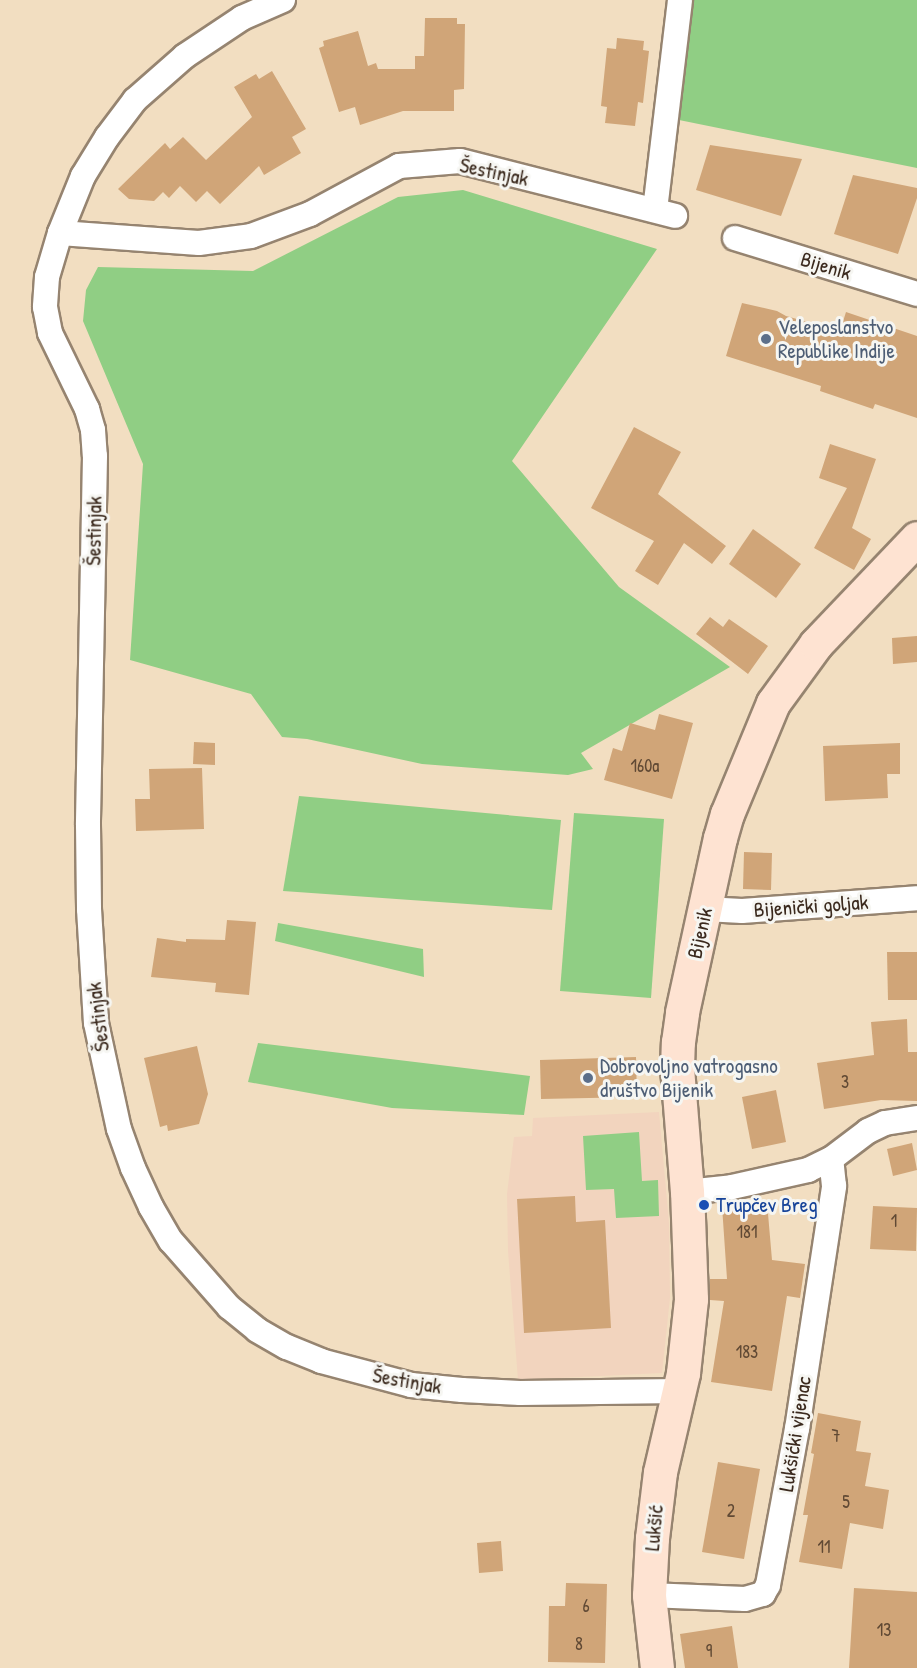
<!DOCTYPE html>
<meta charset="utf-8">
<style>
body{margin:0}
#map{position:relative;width:917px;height:1668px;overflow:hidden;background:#f2dec1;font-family:"Patrick Hand",sans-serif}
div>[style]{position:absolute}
.built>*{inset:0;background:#f2d4be}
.green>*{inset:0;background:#90ce84}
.building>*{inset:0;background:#d0a578}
.roads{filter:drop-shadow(2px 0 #968470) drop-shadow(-2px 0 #968470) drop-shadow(0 2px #968470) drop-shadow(0 -2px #968470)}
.street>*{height:24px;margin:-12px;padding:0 12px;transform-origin:12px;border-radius:12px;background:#fff}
.secondary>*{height:33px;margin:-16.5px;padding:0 16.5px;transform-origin:16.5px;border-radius:16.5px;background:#fee3d2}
.dots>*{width:16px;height:16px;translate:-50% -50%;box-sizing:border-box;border:3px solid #f6f6f2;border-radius:50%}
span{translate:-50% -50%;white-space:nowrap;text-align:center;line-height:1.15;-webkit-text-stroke:6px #f6f6f2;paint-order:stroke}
.number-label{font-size:18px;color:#604934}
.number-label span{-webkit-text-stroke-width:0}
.street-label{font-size:21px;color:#3b2a1e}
.service-label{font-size:21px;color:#4e5e75}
.left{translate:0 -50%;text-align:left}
.transit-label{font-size:21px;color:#164399}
</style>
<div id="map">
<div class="built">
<i style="clip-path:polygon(659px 1112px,669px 1223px,670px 1298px,662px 1373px,518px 1380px,508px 1251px,507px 1194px,514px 1137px,532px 1136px,533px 1118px)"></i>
</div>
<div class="green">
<i style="clip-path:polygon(690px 0,917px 0,917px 168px,679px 120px)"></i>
<i style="clip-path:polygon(463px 190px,657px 249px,512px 461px,619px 587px,730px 667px,581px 753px,593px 769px,568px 775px,422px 764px,307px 739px,282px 737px,251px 694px,130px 660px,143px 464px,83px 321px,86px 290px,98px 267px,253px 271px,398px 197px)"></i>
<i style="clip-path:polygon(299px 796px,561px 820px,552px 910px,283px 891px)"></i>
<i style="clip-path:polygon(574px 813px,664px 819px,651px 998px,560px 991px)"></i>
<i style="clip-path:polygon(278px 923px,423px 949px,424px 977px,275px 941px)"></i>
<i style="clip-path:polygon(258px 1043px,530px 1076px,524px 1115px,392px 1108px,248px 1082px)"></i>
<i style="clip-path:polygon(639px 1132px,642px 1181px,658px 1180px,659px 1216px,616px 1218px,614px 1189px,586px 1190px,583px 1136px)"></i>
</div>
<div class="building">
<i style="clip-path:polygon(425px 18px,457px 18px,457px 24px,465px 24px,464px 89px,454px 90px,454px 111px,403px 111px,360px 125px,355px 107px,339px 112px,319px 48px,324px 46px,323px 41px,358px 31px,368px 66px,376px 63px,378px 69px,415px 69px,415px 56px,424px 56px)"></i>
<i style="clip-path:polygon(617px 38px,644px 41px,643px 50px,649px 51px,643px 103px,638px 102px,635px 126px,605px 123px,607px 107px,601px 106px,607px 48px,616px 49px)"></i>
<i style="clip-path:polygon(272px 71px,306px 129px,292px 137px,301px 153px,264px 175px,259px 166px,220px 204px,207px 191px,196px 202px,180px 186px,169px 198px,163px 192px,154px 201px,129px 199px,118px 189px,165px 143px,170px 149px,183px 137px,206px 160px,252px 117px,234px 87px,256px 74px,259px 79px)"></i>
<i style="clip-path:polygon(710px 145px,802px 159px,781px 216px,696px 190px)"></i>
<i style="clip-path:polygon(853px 175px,917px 188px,917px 198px,898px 254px,834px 234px)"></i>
<i style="clip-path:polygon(742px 303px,777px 311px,786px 316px,840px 331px,846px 312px,917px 336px,917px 418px,875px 404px,873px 409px,820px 391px,821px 386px,726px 356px)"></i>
<i style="clip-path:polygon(634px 427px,681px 452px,658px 494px,726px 546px,712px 564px,684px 543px,658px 585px,635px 571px,654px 541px,591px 508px)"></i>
<i style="clip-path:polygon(830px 444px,876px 459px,852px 528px,871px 539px,854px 570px,814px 548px,847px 488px,819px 478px)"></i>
<i style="clip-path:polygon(753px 529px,801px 564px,776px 598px,729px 564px)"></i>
<i style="clip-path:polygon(710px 617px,723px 627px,729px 619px,768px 646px,748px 674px,696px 634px)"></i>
<i style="clip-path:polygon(917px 636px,917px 662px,893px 664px,892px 638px)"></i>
<i style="clip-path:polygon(659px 714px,693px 723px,672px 799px,604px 780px,613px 748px,622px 751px,630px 723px,655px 730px)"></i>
<i style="clip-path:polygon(194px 742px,215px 743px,215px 765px,193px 764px)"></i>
<i style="clip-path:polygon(900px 743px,900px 774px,887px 774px,888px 798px,825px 801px,823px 746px)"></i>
<i style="clip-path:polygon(202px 768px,204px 829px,136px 831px,135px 799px,150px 799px,149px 769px)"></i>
<i style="clip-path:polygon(744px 852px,772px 853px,771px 890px,743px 889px)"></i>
<i style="clip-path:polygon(227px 920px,256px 922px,249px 995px,215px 992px,216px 983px,151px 977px,157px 938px,186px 942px,186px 939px,225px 940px)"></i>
<i style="clip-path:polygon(887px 952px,917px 952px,917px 1000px,888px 1000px)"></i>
<i style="clip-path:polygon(907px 1019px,908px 1052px,917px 1052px,917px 1101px,881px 1100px,824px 1109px,817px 1063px,874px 1055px,871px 1022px)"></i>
<i style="clip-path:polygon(197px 1046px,208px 1094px,199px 1124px,168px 1131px,167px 1125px,160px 1127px,144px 1058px)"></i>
<i style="clip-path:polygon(636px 1057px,637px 1097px,541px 1099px,540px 1060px)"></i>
<i style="clip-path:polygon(776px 1090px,786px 1142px,752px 1149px,742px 1097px)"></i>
<i style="clip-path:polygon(912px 1143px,917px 1170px,893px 1176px,887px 1149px)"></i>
<i style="clip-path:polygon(575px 1196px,576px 1222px,605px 1220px,611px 1328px,524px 1333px,517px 1199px)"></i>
<i style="clip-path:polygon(767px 1202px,772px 1260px,805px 1264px,800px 1298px,787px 1296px,772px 1391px,711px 1382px,724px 1301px,710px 1300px,710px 1279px,727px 1279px,722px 1206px)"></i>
<i style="clip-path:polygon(873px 1206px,917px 1208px,916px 1251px,870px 1249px)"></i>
<i style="clip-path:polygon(818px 1413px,861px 1421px,856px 1451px,871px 1453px,865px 1486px,889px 1490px,883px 1529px,850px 1523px,842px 1569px,799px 1562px,808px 1515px,803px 1515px,814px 1454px,811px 1453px)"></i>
<i style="clip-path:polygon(718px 1462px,760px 1469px,744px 1559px,702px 1552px)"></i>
<i style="clip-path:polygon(501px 1541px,503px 1571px,479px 1573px,477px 1543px)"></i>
<i style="clip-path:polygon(566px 1583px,607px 1584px,605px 1663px,548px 1662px,549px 1606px,565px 1606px)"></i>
<i style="clip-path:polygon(854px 1588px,917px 1592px,917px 1668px,849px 1668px)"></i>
<i style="clip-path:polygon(732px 1626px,738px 1668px,685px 1668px,680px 1634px)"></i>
</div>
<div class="roads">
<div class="street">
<i style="left:283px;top:0;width:45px;rotate:156.3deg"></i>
<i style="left:242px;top:18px;width:69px;rotate:146.3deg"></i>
<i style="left:185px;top:56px;width:67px;rotate:138.7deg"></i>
<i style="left:135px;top:100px;width:46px;rotate:127.1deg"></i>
<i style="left:107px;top:137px;width:46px;rotate:121.6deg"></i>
<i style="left:83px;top:176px;width:61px;rotate:112deg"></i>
<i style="left:60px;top:233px;width:139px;rotate:4.1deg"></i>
<i style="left:199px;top:243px;width:52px;rotate:-7.7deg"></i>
<i style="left:251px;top:236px;width:63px;rotate:-20.4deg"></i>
<i style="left:310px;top:214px;width:101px;rotate:-28.3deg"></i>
<i style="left:399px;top:166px;width:61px;rotate:-4.7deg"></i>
<i style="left:460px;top:161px;width:222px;rotate:14.3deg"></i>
<i style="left:655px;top:210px;width:211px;rotate:-83.2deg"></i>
<i style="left:60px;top:233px;width:46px;rotate:106.5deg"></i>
<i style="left:47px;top:277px;width:30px;rotate:94deg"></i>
<i style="left:45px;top:307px;width:26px;rotate:79deg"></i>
<i style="left:50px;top:333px;width:85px;rotate:64deg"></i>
<i style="left:87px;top:409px;width:22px;rotate:74deg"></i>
<i style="left:93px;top:430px;width:26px;rotate:86deg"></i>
<i style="left:95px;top:456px;width:369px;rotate:91.1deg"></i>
<i style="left:88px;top:825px;width:84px;rotate:89.3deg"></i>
<i style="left:89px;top:909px;width:114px;rotate:86.5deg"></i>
<i style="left:96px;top:1023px;width:108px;rotate:77.8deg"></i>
<i style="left:119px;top:1129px;width:41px;rotate:70.3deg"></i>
<i style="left:133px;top:1168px;width:43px;rotate:65.2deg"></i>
<i style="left:151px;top:1207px;width:39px;rotate:60deg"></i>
<i style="left:171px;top:1241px;width:88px;rotate:48.7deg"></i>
<i style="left:229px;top:1307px;width:36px;rotate:39deg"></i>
<i style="left:257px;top:1330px;width:34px;rotate:30deg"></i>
<i style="left:287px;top:1347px;width:37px;rotate:22deg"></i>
<i style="left:321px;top:1361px;width:93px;rotate:14.9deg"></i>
<i style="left:411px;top:1385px;width:51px;rotate:5.6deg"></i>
<i style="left:462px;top:1390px;width:58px;rotate:3deg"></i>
<i style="left:520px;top:1393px;width:160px;rotate:-0.7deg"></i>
<i style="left:735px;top:238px;width:190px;rotate:17.1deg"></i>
<i style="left:705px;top:909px;width:37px;rotate:3deg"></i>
<i style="left:742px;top:911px;width:175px;rotate:-4.2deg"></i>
<i style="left:687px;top:1192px;width:45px;rotate:-6.3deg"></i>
<i style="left:732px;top:1187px;width:78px;rotate:-12.6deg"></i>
<i style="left:808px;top:1170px;width:25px;rotate:-26deg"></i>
<i style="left:831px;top:1159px;width:46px;rotate:-37.1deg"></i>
<i style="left:868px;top:1131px;width:19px;rotate:-25deg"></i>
<i style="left:885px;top:1123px;width:32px;rotate:-9deg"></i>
<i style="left:649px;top:1595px;width:96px;rotate:2.4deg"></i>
<i style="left:745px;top:1599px;width:19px;rotate:-16deg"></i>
<i style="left:763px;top:1594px;width:10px;rotate:-61deg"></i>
<i style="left:768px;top:1585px;width:159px;rotate:-79.5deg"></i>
<i style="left:797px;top:1429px;width:246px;rotate:-81.3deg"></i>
<i style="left:834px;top:1186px;width:27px;rotate:-96deg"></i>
</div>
<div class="secondary">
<i style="left:657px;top:1668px;width:73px;rotate:-96.3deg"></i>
<i style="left:649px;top:1595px;width:57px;rotate:-87deg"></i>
<i style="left:652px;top:1538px;width:66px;rotate:-83.1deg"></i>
<i style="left:660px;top:1472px;width:102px;rotate:-76.9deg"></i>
<i style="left:683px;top:1373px;width:74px;rotate:-83.8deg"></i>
<i style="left:691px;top:1299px;width:107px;rotate:-92.1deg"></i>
<i style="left:687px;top:1192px;width:125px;rotate:-94.6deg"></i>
<i style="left:677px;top:1067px;width:25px;rotate:-88deg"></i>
<i style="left:678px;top:1042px;width:30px;rotate:-82deg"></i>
<i style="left:682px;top:1012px;width:178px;rotate:-77.7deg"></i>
<i style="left:720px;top:838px;width:25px;rotate:-74deg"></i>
<i style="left:727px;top:814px;width:120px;rotate:-67.5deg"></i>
<i style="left:773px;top:703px;width:73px;rotate:-53.9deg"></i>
<i style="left:816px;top:644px;width:146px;rotate:-46.4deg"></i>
</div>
</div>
<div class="dots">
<i style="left:766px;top:339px;background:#5c6f8a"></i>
<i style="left:588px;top:1078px;background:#5c6f8a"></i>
<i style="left:704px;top:1205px;background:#1a4fb4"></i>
</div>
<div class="number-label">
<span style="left:645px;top:766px">160a</span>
<span style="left:845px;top:1082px">3</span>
<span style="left:894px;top:1221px">1</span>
<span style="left:747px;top:1232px">181</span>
<span style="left:747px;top:1352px">183</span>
<span style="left:836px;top:1436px">7</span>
<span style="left:846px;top:1502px">5</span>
<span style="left:731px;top:1511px">2</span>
<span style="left:824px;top:1547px">11</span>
<span style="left:586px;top:1606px">6</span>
<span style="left:884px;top:1630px">13</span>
<span style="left:579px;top:1644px">8</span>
<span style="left:709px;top:1651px">9</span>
</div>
<div class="street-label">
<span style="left:494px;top:172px;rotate:12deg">Šestinjak</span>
<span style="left:826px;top:266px;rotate:17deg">Bijenik</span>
<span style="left:94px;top:531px;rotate:-89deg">Šestinjak</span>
<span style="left:811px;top:906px;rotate:-4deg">Bijenički goljak</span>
<span style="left:700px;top:933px;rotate:-77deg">Bijenik</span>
<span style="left:98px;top:1017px;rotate:-97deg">Šestinjak</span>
<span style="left:407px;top:1381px;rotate:10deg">Šestinjak</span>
<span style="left:795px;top:1434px;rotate:-81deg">Lukšićki vijenac</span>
<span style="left:654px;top:1528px;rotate:-85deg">Lukšić</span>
</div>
<div class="service-label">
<span class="left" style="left:778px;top:339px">Veleposlanstvo<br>Republike Indije</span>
<span class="left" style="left:600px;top:1078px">Dobrovoljno vatrogasno<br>društvo Bijenik</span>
</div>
<div class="transit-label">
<span class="left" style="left:716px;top:1205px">Trupčev Breg</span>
</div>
</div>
